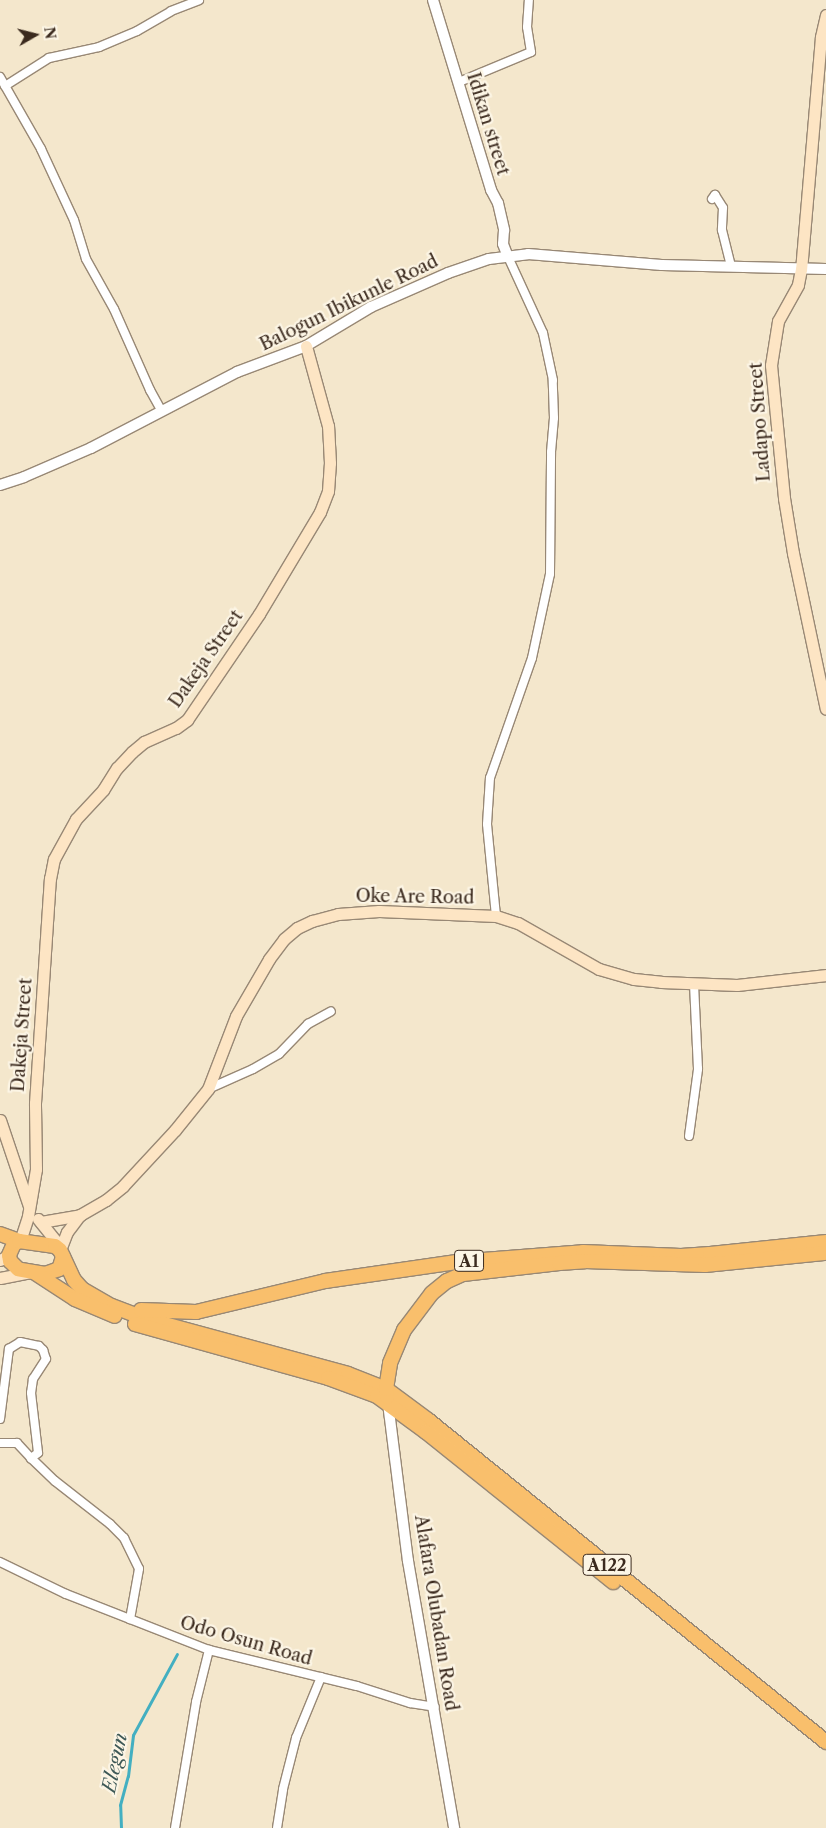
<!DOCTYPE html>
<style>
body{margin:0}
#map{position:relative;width:826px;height:1828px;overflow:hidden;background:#f4e7cc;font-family:"Libre Caslon Text",serif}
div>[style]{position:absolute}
.stream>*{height:3px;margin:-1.5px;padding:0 1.5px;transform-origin:1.5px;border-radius:1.5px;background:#43afc1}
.roads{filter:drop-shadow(1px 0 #988875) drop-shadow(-1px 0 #988875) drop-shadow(0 1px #988875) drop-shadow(0 -1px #988875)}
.minor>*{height:8px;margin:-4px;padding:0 4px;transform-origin:4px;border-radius:4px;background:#fff}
.tertiary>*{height:10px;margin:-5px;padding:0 5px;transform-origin:5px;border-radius:5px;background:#fff}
.secondary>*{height:11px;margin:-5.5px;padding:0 5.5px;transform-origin:5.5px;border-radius:5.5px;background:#fde5c4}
.trunk>*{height:14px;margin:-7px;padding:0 7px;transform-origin:7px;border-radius:7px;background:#f9bf6c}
span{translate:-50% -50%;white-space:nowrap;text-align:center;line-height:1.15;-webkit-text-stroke:4.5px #fcf5e5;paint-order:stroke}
.shield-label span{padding:1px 4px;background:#fcf5e5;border:1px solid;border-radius:4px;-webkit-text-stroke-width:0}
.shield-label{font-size:16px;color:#3b2a1e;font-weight:700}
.street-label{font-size:18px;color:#3b2a1e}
.water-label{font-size:19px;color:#3e5957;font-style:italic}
.north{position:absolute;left:10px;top:10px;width:50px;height:50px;-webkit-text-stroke:4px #fcf5e5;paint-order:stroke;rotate:82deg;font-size:14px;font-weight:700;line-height:20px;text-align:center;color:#3b2a1e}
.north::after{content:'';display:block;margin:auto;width:18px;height:22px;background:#3b2a1e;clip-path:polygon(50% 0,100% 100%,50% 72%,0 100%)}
</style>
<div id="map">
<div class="stream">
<i style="left:121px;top:1828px;width:23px;rotate:-92deg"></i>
<i style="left:120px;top:1805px;width:30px;rotate:-75deg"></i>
<i style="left:128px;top:1776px;width:41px;rotate:-83deg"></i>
<i style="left:133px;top:1735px;width:92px;rotate:-61.5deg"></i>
</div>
<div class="roads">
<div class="minor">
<i style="left:0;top:77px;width:83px;rotate:60.3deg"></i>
<i style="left:41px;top:149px;width:78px;rotate:65.1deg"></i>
<i style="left:74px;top:220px;width:41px;rotate:72.9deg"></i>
<i style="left:86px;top:259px;width:57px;rotate:60.8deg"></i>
<i style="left:114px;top:309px;width:89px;rotate:66deg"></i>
<i style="left:150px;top:390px;width:23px;rotate:61deg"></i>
<i style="left:161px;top:410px;width:4px;rotate:-14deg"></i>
<i style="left:459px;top:82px;width:78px;rotate:-22.6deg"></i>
<i style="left:531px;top:52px;width:25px;rotate:-99deg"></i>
<i style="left:527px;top:27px;width:27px;rotate:-86deg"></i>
<i style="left:5px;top:86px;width:52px;rotate:-32.5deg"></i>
<i style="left:49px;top:58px;width:51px;rotate:-12.4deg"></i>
<i style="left:99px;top:47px;width:41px;rotate:-22.8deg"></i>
<i style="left:137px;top:31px;width:39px;rotate:-30deg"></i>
<i style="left:171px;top:11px;width:30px;rotate:-21deg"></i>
<i style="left:712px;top:199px;width:5px;rotate:-53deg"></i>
<i style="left:715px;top:195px;width:15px;rotate:58deg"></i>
<i style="left:723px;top:208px;width:22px;rotate:93deg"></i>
<i style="left:722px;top:230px;width:38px;rotate:76deg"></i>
<i style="left:496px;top:916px;width:92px;rotate:-95.6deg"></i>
<i style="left:487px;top:824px;width:46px;rotate:-86.3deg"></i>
<i style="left:490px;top:778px;width:127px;rotate:-70.7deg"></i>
<i style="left:532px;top:658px;width:86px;rotate:-77.9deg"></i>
<i style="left:550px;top:574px;width:122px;rotate:-89.5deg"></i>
<i style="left:551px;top:452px;width:34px;rotate:-85deg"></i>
<i style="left:554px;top:418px;width:38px;rotate:-92deg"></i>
<i style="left:553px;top:380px;width:48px;rotate:-102deg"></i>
<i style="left:543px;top:333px;width:84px;rotate:-114.7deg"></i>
<i style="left:208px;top:1089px;width:49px;rotate:-24deg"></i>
<i style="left:253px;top:1069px;width:30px;rotate:-30deg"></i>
<i style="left:279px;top:1054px;width:42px;rotate:-46deg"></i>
<i style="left:308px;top:1024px;width:26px;rotate:-29deg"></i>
<i style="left:689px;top:1136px;width:68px;rotate:-82.3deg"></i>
<i style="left:698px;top:1069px;width:84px;rotate:-92.7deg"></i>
<i style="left:0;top:1419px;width:71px;rotate:-82.7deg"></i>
<i style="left:9px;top:1349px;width:13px;rotate:-32deg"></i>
<i style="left:20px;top:1342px;width:19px;rotate:12deg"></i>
<i style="left:39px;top:1346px;width:6px;rotate:45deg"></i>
<i style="left:43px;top:1350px;width:9px;rotate:72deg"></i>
<i style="left:46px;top:1359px;width:24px;rotate:123deg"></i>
<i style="left:33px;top:1379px;width:14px;rotate:98deg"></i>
<i style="left:31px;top:1393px;width:60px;rotate:83.3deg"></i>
<i style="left:38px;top:1453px;width:9px;rotate:144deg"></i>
<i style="left:31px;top:1458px;width:33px;rotate:44deg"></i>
<i style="left:55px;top:1481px;width:70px;rotate:38deg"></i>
<i style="left:110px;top:1524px;width:20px;rotate:45deg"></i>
<i style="left:124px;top:1538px;width:34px;rotate:64deg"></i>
<i style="left:139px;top:1569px;width:51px;rotate:100.2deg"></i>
<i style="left:0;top:1443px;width:17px"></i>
<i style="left:17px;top:1443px;width:21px;rotate:47deg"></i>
<i style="left:0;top:1562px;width:73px;rotate:25.9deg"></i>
<i style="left:66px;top:1594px;width:154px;rotate:21.4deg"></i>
<i style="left:209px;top:1650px;width:152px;rotate:13.7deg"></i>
<i style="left:357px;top:1686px;width:56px;rotate:17.8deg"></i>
<i style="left:410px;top:1703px;width:25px;rotate:9deg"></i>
<i style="left:175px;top:1828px;width:128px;rotate:-80.5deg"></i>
<i style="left:196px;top:1702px;width:54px;rotate:-76deg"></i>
<i style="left:277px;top:1828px;width:39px;rotate:-81deg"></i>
<i style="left:283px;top:1789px;width:53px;rotate:-75.7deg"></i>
<i style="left:296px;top:1738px;width:66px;rotate:-67.7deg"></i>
</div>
<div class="tertiary">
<i style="left:433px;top:0;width:199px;rotate:73deg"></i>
<i style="left:491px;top:190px;width:15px;rotate:62deg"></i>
<i style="left:498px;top:203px;width:28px;rotate:77deg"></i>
<i style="left:504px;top:230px;width:14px;rotate:94deg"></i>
<i style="left:503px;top:244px;width:14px;rotate:69deg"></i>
<i style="left:0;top:485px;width:25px;rotate:-18deg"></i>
<i style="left:24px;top:477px;width:73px;rotate:-23.4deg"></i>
<i style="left:91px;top:448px;width:165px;rotate:-27.5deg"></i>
<i style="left:237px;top:372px;width:74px;rotate:-20.6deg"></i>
<i style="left:306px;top:346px;width:76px;rotate:-31deg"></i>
<i style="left:371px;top:307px;width:84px;rotate:-23.8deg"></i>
<i style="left:448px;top:273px;width:43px;rotate:-18.9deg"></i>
<i style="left:489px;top:259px;width:39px;rotate:-7deg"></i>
<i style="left:528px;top:254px;width:134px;rotate:4.7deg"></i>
<i style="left:662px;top:265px;width:164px;rotate:1.4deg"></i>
<i style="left:388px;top:1403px;width:159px;rotate:82.8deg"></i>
<i style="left:408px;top:1561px;width:271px;rotate:80.2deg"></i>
</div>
<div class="secondary">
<i style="left:826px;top:15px;width:23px;rotate:103deg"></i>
<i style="left:821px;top:37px;width:233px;rotate:94.9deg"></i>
<i style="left:801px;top:269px;width:16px;rotate:101deg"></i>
<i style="left:798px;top:285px;width:41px;rotate:119.1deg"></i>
<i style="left:778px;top:321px;width:45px;rotate:99deg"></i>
<i style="left:771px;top:365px;width:134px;rotate:84.4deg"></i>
<i style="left:784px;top:498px;width:56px;rotate:80.7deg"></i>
<i style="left:793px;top:553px;width:159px;rotate:78.1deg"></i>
<i style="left:0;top:1120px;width:91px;rotate:71.4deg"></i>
<i style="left:38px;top:1219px;width:27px;rotate:51deg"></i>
<i style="left:55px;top:1240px;width:9px;rotate:69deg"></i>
<i style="left:41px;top:1222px;width:40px;rotate:-10deg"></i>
<i style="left:80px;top:1215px;width:30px;rotate:-30deg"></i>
<i style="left:106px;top:1200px;width:22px;rotate:-39deg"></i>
<i style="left:123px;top:1186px;width:76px;rotate:-47.1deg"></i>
<i style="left:175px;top:1130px;width:53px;rotate:-51.2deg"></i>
<i style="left:208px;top:1089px;width:78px;rotate:-69deg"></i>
<i style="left:236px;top:1016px;width:66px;rotate:-59.9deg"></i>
<i style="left:269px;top:959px;width:25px;rotate:-53deg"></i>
<i style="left:284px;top:939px;width:17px;rotate:-40deg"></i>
<i style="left:297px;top:928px;width:17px;rotate:-25deg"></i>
<i style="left:312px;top:921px;width:27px;rotate:-15deg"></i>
<i style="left:338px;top:914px;width:41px;rotate:-4.2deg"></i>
<i style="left:379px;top:911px;width:117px;rotate:2.4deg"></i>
<i style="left:496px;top:916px;width:23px;rotate:18deg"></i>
<i style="left:518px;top:923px;width:93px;rotate:29.6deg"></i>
<i style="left:599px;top:969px;width:36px;rotate:16deg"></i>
<i style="left:634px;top:979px;width:27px;rotate:6deg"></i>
<i style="left:661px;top:982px;width:76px;rotate:2.3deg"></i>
<i style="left:737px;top:985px;width:90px;rotate:-6.4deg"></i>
<i style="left:20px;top:1241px;width:26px;rotate:-72deg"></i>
<i style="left:28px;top:1216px;width:48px;rotate:-80.3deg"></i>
<i style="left:36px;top:1169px;width:66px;rotate:-90.9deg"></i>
<i style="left:35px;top:1103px;width:225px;rotate:-86.2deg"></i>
<i style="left:50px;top:879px;width:20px;rotate:-79deg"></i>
<i style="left:54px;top:859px;width:46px;rotate:-61.2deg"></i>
<i style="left:76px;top:819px;width:40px;rotate:-47deg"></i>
<i style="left:103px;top:790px;width:26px;rotate:-58deg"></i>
<i style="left:117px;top:768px;width:22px;rotate:-47deg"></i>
<i style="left:132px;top:752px;width:16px;rotate:-40deg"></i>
<i style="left:144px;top:742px;width:35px;rotate:-24deg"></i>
<i style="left:176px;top:728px;width:14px;rotate:-36deg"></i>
<i style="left:187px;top:720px;width:128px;rotate:-55.8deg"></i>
<i style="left:259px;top:614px;width:119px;rotate:-59.1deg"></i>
<i style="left:320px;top:512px;width:22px;rotate:-69deg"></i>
<i style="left:328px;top:491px;width:28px;rotate:-86deg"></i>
<i style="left:330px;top:463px;width:37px;rotate:-93deg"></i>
<i style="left:328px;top:426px;width:83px;rotate:-105.4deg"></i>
<i style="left:60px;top:1250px;width:19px;rotate:-69deg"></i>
<i style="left:67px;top:1232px;width:21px;rotate:-53deg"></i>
<i style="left:0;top:1260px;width:10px;rotate:-29deg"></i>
<i style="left:0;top:1278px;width:31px;rotate:-11deg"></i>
</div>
<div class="trunk">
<i style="left:0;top:1234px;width:20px;rotate:20deg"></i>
<i style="left:63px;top:1257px;width:13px;rotate:108deg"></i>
<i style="left:59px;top:1269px;width:15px;rotate:160deg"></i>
<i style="left:45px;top:1274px;width:27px;rotate:-170deg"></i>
<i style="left:18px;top:1269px;width:11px;rotate:-135deg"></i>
<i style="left:10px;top:1261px;width:6px;rotate:-99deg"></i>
<i style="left:9px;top:1255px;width:12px;rotate:-66deg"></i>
<i style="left:14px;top:1244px;width:6px;rotate:-31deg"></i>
<i style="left:19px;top:1241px;width:36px;rotate:8deg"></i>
<i style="left:55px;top:1246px;width:6px;rotate:39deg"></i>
<i style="left:60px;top:1250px;width:33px;rotate:65deg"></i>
<i style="left:74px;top:1280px;width:12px;rotate:48deg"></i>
<i style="left:82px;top:1289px;width:34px;rotate:30deg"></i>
<i style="left:112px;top:1306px;width:36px;rotate:21deg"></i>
<i style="left:146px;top:1319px;width:209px;rotate:15.2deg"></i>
<i style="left:348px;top:1374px;width:41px;rotate:21.5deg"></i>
<i style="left:386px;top:1389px;width:52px;rotate:36.4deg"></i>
<i style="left:428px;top:1420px;width:512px;rotate:38.97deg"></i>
<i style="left:35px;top:1273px;width:48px;rotate:33deg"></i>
<i style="left:75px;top:1299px;width:43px;rotate:23deg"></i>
<i style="left:141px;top:1310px;width:55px;rotate:2.1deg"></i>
<i style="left:196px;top:1312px;width:133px;rotate:-13.5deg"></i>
<i style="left:325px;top:1281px;width:133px;rotate:-8.2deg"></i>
<i style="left:457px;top:1262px;width:126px;rotate:-4.5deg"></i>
<i style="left:583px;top:1252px;width:98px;rotate:2.3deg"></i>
<i style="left:681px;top:1256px;width:29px;rotate:-4deg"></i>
<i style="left:710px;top:1254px;width:117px;rotate:-5.9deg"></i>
<i style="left:135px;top:1324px;width:200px;rotate:15.6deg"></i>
<i style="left:328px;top:1378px;width:52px;rotate:20.2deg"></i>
<i style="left:377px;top:1396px;width:61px;rotate:36.3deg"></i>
<i style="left:426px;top:1432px;width:240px;rotate:38.7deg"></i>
<i style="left:387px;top:1397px;width:8px;rotate:-97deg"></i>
<i style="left:386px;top:1389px;width:26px;rotate:-81deg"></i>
<i style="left:390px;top:1363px;width:36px;rotate:-67deg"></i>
<i style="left:404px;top:1330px;width:46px;rotate:-52.9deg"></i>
<i style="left:432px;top:1293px;width:19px;rotate:-39deg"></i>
<i style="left:447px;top:1281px;width:17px;rotate:-24deg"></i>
<i style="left:463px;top:1274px;width:97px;rotate:-6.5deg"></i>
<i style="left:559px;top:1263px;width:26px;rotate:-4deg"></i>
<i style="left:585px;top:1261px;width:120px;rotate:1.9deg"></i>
<i style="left:705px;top:1265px;width:122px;rotate:-5.7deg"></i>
</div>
</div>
<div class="shield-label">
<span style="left:469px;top:1261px">A1</span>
<span style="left:607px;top:1565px">A122</span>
</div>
<div class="street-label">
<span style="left:488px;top:124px;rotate:73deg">Idikan street</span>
<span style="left:349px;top:303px;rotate:-26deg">Balogun Ibikunle Road</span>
<span style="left:760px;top:422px;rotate:-94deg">Ladapo Street</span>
<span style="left:206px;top:659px;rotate:-55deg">Dakeja Street</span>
<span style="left:415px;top:897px;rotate:1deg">Oke Are Road</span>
<span style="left:22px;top:1035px;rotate:-86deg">Dakeja Street</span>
<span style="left:436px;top:1613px;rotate:81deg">Alafara Olubadan Road</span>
<span style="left:246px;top:1641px;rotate:16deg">Odo Osun Road</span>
</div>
<div class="water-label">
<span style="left:115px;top:1763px;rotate:-78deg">Elegun</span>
</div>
<div class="north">N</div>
</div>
